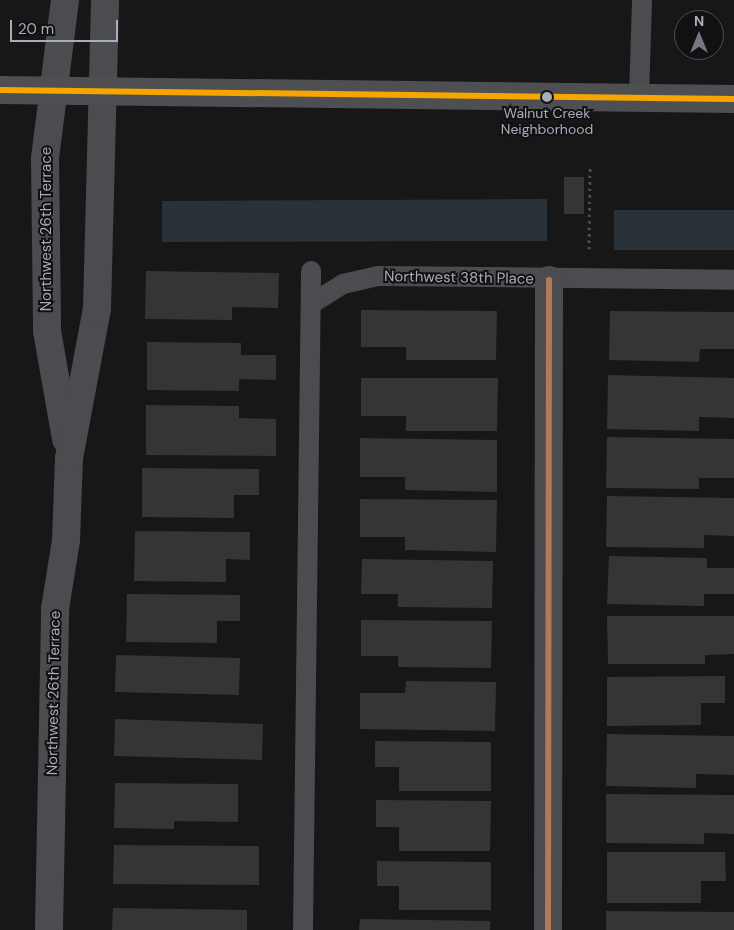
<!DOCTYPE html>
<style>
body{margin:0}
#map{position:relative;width:734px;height:930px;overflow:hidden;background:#171717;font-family:"DM Sans",sans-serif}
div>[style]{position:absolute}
.water>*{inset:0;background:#2a3239}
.building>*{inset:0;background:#353536}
.path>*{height:3px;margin-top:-1.5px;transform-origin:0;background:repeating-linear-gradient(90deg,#4d4e52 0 2.5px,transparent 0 6.5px)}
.lane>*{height:20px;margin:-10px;padding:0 10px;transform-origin:10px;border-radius:10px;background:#4b4c50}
.street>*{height:28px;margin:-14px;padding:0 14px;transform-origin:14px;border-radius:14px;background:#4b4c50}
.primary>*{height:28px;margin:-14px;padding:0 14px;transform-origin:14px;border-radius:14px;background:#4d4f52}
.bus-1>*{height:6px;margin:-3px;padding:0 3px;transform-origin:3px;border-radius:3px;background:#f7a600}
.bus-2>*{height:6px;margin:-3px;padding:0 3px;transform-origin:3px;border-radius:3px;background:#b07c57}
.dots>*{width:14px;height:14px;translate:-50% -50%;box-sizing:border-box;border:2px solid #111113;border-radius:50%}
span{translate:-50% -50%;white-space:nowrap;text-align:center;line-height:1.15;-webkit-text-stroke:4px #111113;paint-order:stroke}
.bus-label{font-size:14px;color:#a8adb8}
.street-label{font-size:15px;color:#a8adb8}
.north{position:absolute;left:674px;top:10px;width:50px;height:50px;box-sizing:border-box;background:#111113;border:1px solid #4d4f55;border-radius:50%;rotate:0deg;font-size:14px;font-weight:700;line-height:20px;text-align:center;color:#a8adb8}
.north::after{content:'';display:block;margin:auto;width:18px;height:22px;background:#757880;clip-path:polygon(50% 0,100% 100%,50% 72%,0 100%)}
.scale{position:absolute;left:10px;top:20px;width:108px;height:22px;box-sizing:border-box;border:2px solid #a8adb8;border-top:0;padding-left:6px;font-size:15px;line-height:18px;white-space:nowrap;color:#a8adb8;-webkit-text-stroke:4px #111113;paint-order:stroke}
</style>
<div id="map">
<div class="water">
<i style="clip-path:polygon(547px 199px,547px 241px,162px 242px,162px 201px)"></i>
<i style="clip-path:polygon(614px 210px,734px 210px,734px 250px,614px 250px)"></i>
</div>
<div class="building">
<i style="clip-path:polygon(564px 177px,584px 177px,584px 214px,564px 214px)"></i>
<i style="clip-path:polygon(146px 271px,279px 273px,278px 308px,232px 307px,232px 320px,145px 319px)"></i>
<i style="clip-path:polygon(361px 310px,497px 311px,496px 360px,406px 360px,406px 347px,361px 347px)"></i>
<i style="clip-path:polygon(610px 311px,734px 312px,734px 349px,700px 349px,699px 362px,609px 360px)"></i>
<i style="clip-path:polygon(147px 342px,241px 343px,241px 355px,276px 355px,276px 380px,239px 379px,239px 391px,147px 390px)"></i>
<i style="clip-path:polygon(608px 375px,734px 378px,734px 418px,699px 417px,699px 431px,607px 429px)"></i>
<i style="clip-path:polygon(361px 378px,498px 378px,497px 431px,406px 431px,406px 416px,361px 416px)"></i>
<i style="clip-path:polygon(146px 405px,239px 406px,239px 418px,276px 419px,276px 456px,146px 455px)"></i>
<i style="clip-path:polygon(607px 437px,734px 439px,734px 478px,699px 478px,699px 489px,606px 488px)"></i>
<i style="clip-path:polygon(360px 438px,497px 440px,497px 492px,405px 490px,405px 477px,360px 477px)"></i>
<i style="clip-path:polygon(142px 468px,259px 469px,259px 495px,234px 495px,234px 518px,142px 517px)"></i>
<i style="clip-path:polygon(607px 496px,734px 498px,734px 536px,704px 535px,704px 548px,606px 547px)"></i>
<i style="clip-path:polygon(360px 499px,497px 500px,496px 552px,405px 550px,405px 537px,360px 537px)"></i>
<i style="clip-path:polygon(135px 531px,250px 532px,250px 560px,226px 559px,226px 582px,134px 581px)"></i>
<i style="clip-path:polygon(609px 556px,707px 558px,707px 568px,734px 568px,734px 594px,704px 594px,704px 606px,607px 604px)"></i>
<i style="clip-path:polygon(362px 559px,493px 561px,492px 608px,398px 607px,398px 594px,361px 594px)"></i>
<i style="clip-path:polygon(127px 594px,240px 595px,240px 621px,217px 621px,217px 643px,126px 642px)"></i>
<i style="clip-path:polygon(607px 616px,734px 616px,734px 654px,705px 655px,705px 664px,608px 664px)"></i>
<i style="clip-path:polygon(361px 620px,492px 621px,491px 668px,398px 667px,398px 656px,361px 656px)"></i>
<i style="clip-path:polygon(116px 655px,240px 658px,239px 695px,115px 692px)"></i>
<i style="clip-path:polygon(725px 676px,725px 703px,701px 703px,701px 725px,607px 726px,607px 677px)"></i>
<i style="clip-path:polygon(406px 681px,496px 682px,495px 731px,360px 729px,360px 693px,405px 693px)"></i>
<i style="clip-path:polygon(115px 719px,263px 724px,262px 760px,114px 756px)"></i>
<i style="clip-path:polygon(607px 734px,734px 736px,734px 775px,696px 774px,696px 788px,606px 786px)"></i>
<i style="clip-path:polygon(375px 741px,491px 742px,491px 791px,399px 791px,399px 767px,375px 767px)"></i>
<i style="clip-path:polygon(115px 783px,238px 784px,238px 822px,174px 821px,174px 829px,114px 828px)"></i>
<i style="clip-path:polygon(606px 794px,734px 795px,734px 834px,704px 833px,704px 844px,606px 843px)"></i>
<i style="clip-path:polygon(376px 800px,491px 801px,490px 851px,399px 851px,399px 827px,376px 827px)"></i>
<i style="clip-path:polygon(114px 845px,259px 846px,259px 885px,113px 884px)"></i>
<i style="clip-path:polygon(607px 852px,725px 852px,726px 881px,701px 881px,701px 903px,607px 903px)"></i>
<i style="clip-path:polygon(377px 861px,491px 862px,491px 910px,399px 910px,399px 886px,377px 886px)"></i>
<i style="clip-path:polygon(113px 908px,247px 910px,247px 930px,112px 930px)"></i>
<i style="clip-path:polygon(606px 911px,734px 912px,734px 930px,606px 930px)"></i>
<i style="clip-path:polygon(360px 919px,490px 921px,490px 930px,359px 930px)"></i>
</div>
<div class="path">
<i style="left:589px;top:249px;width:81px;rotate:-89.3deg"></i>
</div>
<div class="lane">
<i style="left:639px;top:97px;width:97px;rotate:-88.2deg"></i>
<i style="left:311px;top:304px;width:38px;rotate:-32deg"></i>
<i style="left:343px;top:284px;width:37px;rotate:-13deg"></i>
<i style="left:379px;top:276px;width:355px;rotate:0.6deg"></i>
<i style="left:303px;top:930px;width:659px;rotate:-89.3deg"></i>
</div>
<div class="street">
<i style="left:65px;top:0;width:160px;rotate:97.2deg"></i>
<i style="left:45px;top:159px;width:172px;rotate:89.3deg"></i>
<i style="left:47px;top:331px;width:110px;rotate:80deg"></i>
<i style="left:49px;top:930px;width:321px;rotate:-88.9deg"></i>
<i style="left:55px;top:609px;width:70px;rotate:-80.9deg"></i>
<i style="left:66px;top:540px;width:82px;rotate:-87.9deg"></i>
<i style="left:69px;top:458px;width:153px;rotate:-79.4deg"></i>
<i style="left:97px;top:308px;width:308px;rotate:-88.5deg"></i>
<i style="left:548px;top:930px;width:650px;rotate:-89.91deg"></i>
</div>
<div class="primary">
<i style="left:0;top:90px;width:734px;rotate:0.7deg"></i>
</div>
<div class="bus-1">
<i style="left:0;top:90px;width:734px;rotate:0.7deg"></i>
</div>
<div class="bus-2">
<i style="left:548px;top:930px;width:650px;rotate:-89.91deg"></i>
</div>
<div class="dots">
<i style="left:547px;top:97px;background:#a8adb8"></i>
</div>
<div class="bus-label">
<span style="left:547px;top:121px">Walnut Creek<br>Neighborhood</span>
</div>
<div class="street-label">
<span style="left:47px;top:229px;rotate:-90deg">Northwest 26th Terrace</span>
<span style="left:459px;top:278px;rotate:1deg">Northwest 38th Place</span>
<span style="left:54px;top:693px;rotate:-89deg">Northwest 26th Terrace</span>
</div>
<div class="north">N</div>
<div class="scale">20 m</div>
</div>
